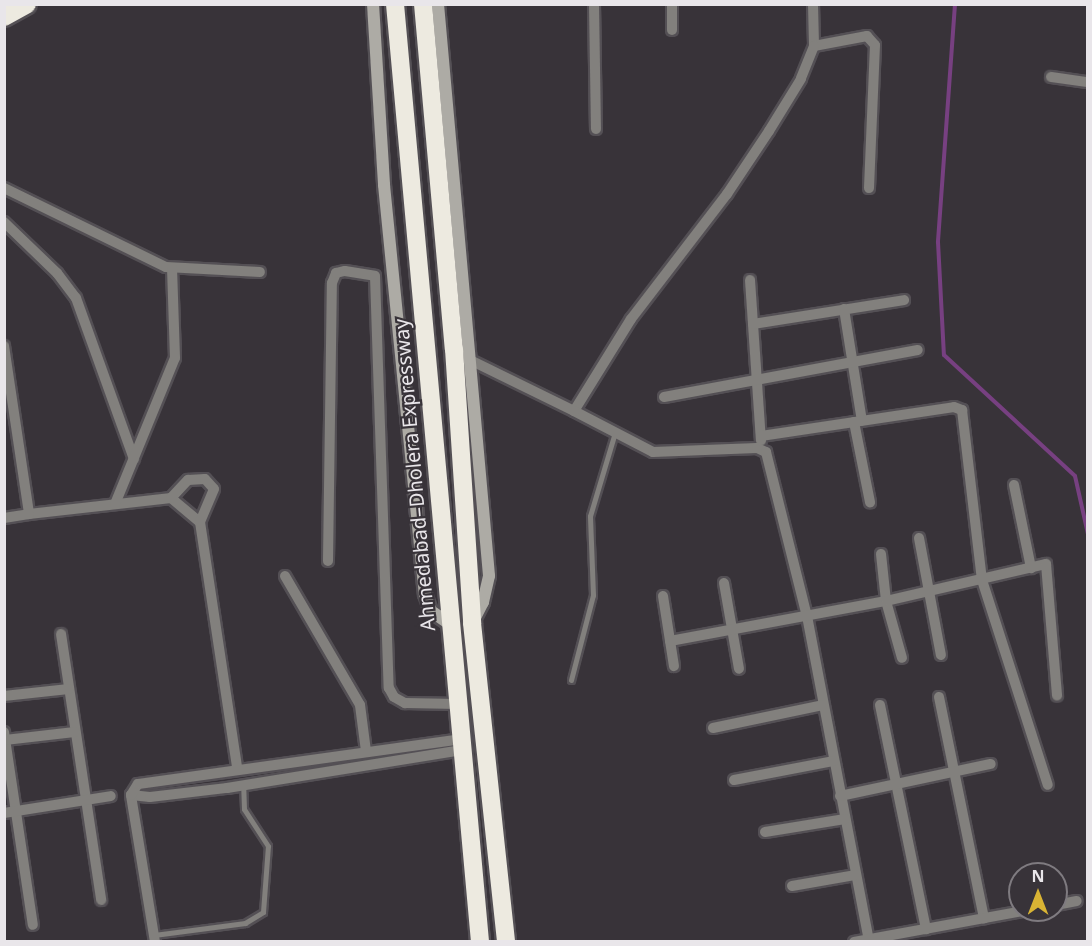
<!DOCTYPE html>
<meta charset="utf-8">
<style>
body{margin:0}
#map{position:relative;width:1092px;height:946px;overflow:hidden;background:#383339;font-family:"Noto Sans",sans-serif}
div>[style]{position:absolute}
.stream>*{height:4px;margin:-2px;padding:0 2px;transform-origin:2px;border-radius:2px;background:#774081}
.roads{filter:drop-shadow(2px 0 #545055) drop-shadow(-2px 0 #545055) drop-shadow(0 2px #545055) drop-shadow(0 -2px #545055)}
.lane>*{height:5px;margin:-2.5px;padding:0 2.5px;transform-origin:2.5px;border-radius:2.5px;background:#82807d}
.street>*{height:10px;margin:-5px;padding:0 5px;transform-origin:5px;border-radius:5px;background:#82807d}
.secondary>*{height:12px;margin:-6px;padding:0 6px;transform-origin:6px;border-radius:6px;background:#adaba5}
.highway>*{height:18px;margin:-9px;padding:0 9px;transform-origin:9px;border-radius:9px;background:#edeae0}
span{translate:-50% -50%;white-space:nowrap;text-align:center;line-height:1.15;-webkit-text-stroke:4.5px #383339;paint-order:stroke}
.street-label{font-size:20px;color:#e9e6ea}
.frame{position:absolute;inset:0;border:6px solid #e9e6ea;pointer-events:none}
.north{position:absolute;left:1008px;top:862px;width:60px;height:60px;box-sizing:border-box;background:#383339;border:2px solid #7f7b80;border-radius:50%;rotate:0deg;font-size:16px;font-weight:700;line-height:24px;text-align:center;color:#e9e6ea}
.north::after{content:'';display:block;margin:auto;width:21px;height:27px;background:#d9b434;clip-path:polygon(50% 0,100% 100%,50% 72%,0 100%)}
</style>
<div id="map">
<div class="stream">
<i style="left:955px;top:4px;width:239px;rotate:94.1deg"></i>
<i style="left:938px;top:242px;width:113px;rotate:87deg"></i>
<i style="left:944px;top:355px;width:178px;rotate:42.7deg"></i>
<i style="left:1075px;top:476px;width:59px;rotate:77.4deg"></i>
</div>
<div class="roads">
<div class="lane">
<i style="left:571px;top:680px;width:88px;rotate:-75.5deg"></i>
<i style="left:593px;top:595px;width:79px;rotate:-92.2deg"></i>
<i style="left:590px;top:516px;width:88px;rotate:-73.4deg"></i>
<i style="left:154px;top:935px;width:92px;rotate:-7.5deg"></i>
<i style="left:245px;top:923px;width:21px;rotate:-31deg"></i>
<i style="left:263px;top:912px;width:66px;rotate:-85.7deg"></i>
<i style="left:268px;top:846px;width:44px;rotate:-123deg"></i>
<i style="left:244px;top:809px;width:23px;rotate:-92deg"></i>
</div>
<div class="street">
<i style="left:594px;top:4px;width:125px;rotate:89.1deg"></i>
<i style="left:813px;top:4px;width:42px;rotate:88.6deg"></i>
<i style="left:672px;top:30px;width:26px;rotate:-90deg"></i>
<i style="left:1051px;top:77px;width:37px;rotate:8deg"></i>
<i style="left:4px;top:188px;width:180px;rotate:26deg"></i>
<i style="left:166px;top:267px;width:94px;rotate:3deg"></i>
<i style="left:869px;top:188px;width:143px;rotate:-87.6deg"></i>
<i style="left:875px;top:45px;width:12px;rotate:-132deg"></i>
<i style="left:867px;top:36px;width:54px;rotate:169.3deg"></i>
<i style="left:814px;top:46px;width:35px;rotate:112deg"></i>
<i style="left:801px;top:79px;width:61px;rotate:121.6deg"></i>
<i style="left:769px;top:131px;width:76px;rotate:123.7deg"></i>
<i style="left:727px;top:194px;width:158px;rotate:127.5deg"></i>
<i style="left:631px;top:319px;width:108px;rotate:121.8deg"></i>
<i style="left:574px;top:411px;width:89px;rotate:27.4deg"></i>
<i style="left:653px;top:452px;width:104px;rotate:-2.2deg"></i>
<i style="left:757px;top:448px;width:10px;rotate:24deg"></i>
<i style="left:766px;top:452px;width:169px;rotate:76deg"></i>
<i style="left:807px;top:616px;width:332px;rotate:79.2deg"></i>
<i style="left:4px;top:222px;width:74px;rotate:43.9deg"></i>
<i style="left:57px;top:273px;width:31px;rotate:53deg"></i>
<i style="left:76px;top:298px;width:171px;rotate:70.2deg"></i>
<i style="left:750px;top:280px;width:161px;rotate:86.1deg"></i>
<i style="left:844px;top:309px;width:113px;rotate:80.9deg"></i>
<i style="left:753px;top:324px;width:153px;rotate:-9deg"></i>
<i style="left:4px;top:346px;width:170px;rotate:81.5deg"></i>
<i style="left:29px;top:514px;width:143px;rotate:-6.4deg"></i>
<i style="left:171px;top:498px;width:38px;rotate:40deg"></i>
<i style="left:200px;top:522px;width:249px;rotate:81.4deg"></i>
<i style="left:470px;top:360px;width:116px;rotate:26.1deg"></i>
<i style="left:664px;top:397px;width:258px;rotate:-10.5deg"></i>
<i style="left:854px;top:422px;width:82px;rotate:78.7deg"></i>
<i style="left:761px;top:436px;width:195px;rotate:-8.5deg"></i>
<i style="left:954px;top:407px;width:9px;rotate:21deg"></i>
<i style="left:962px;top:410px;width:171px;rotate:83.3deg"></i>
<i style="left:982px;top:580px;width:215px;rotate:72.2deg"></i>
<i style="left:1014px;top:485px;width:85px;rotate:78.4deg"></i>
<i style="left:171px;top:498px;width:25px;rotate:-47deg"></i>
<i style="left:188px;top:480px;width:17px;rotate:-3deg"></i>
<i style="left:205px;top:479px;width:13px;rotate:48deg"></i>
<i style="left:214px;top:489px;width:36px;rotate:113deg"></i>
<i style="left:115px;top:504px;width:158px;rotate:-67.7deg"></i>
<i style="left:175px;top:358px;width:90px;rotate:-91.9deg"></i>
<i style="left:4px;top:518px;width:25px;rotate:-9deg"></i>
<i style="left:919px;top:538px;width:119px;rotate:79.4deg"></i>
<i style="left:881px;top:554px;width:47px;rotate:83.9deg"></i>
<i style="left:886px;top:601px;width:59px;rotate:74.3deg"></i>
<i style="left:328px;top:561px;width:278px;rotate:-89.2deg"></i>
<i style="left:332px;top:283px;width:11px;rotate:-68deg"></i>
<i style="left:336px;top:273px;width:9px;rotate:-13deg"></i>
<i style="left:345px;top:271px;width:30px;rotate:9deg"></i>
<i style="left:375px;top:276px;width:412px;rotate:88.1deg"></i>
<i style="left:389px;top:688px;width:10px;rotate:61deg"></i>
<i style="left:394px;top:697px;width:13px;rotate:29deg"></i>
<i style="left:405px;top:703px;width:53px;rotate:1.1deg"></i>
<i style="left:285px;top:576px;width:149px;rotate:59.8deg"></i>
<i style="left:360px;top:705px;width:46px;rotate:82.6deg"></i>
<i style="left:724px;top:583px;width:87px;rotate:80.1deg"></i>
<i style="left:663px;top:596px;width:71px;rotate:81.1deg"></i>
<i style="left:61px;top:634px;width:269px;rotate:81.4deg"></i>
<i style="left:670px;top:641px;width:220px;rotate:-10.5deg"></i>
<i style="left:886px;top:601px;width:164px;rotate:-13deg"></i>
<i style="left:1046px;top:564px;width:132px;rotate:85.2deg"></i>
<i style="left:4px;top:696px;width:65px;rotate:-6.1deg"></i>
<i style="left:939px;top:697px;width:226px;rotate:78.5deg"></i>
<i style="left:880px;top:705px;width:229px;rotate:78.4deg"></i>
<i style="left:713px;top:728px;width:112px;rotate:-11.8deg"></i>
<i style="left:4px;top:732px;width:195px;rotate:81.5deg"></i>
<i style="left:5px;top:740px;width:70px;rotate:-6.5deg"></i>
<i style="left:734px;top:780px;width:102px;rotate:-10.8deg"></i>
<i style="left:131px;top:795px;width:19px;rotate:6deg"></i>
<i style="left:150px;top:797px;width:78px;rotate:-6.7deg"></i>
<i style="left:227px;top:788px;width:238px;rotate:-9.2deg"></i>
<i style="left:840px;top:796px;width:154px;rotate:-12deg"></i>
<i style="left:4px;top:813px;width:108px;rotate:-9deg"></i>
<i style="left:765px;top:832px;width:81px;rotate:-9.2deg"></i>
<i style="left:792px;top:886px;width:65px;rotate:-9.8deg"></i>
<i style="left:1056px;top:905px;width:21px;rotate:-11deg"></i>
<i style="left:155px;top:942px;width:149px;rotate:-99.3deg"></i>
<i style="left:131px;top:795px;width:13px;rotate:-58deg"></i>
<i style="left:138px;top:784px;width:326px;rotate:-7.9deg"></i>
<i style="left:854px;top:942px;width:178px;rotate:-10.4deg"></i>
</div>
<div class="secondary">
<i style="left:373px;top:4px;width:181px;rotate:86.5deg"></i>
<i style="left:384px;top:185px;width:411px;rotate:84.3deg"></i>
<i style="left:425px;top:594px;width:18px;rotate:71deg"></i>
<i style="left:431px;top:611px;width:24px;rotate:35deg"></i>
<i style="left:438px;top:4px;width:574px;rotate:84.9deg"></i>
<i style="left:489px;top:576px;width:27px;rotate:103deg"></i>
<i style="left:483px;top:602px;width:22px;rotate:117deg"></i>
</div>
<div class="highway">
<i style="left:395px;top:4px;width:942px;rotate:84.82deg"></i>
<i style="left:423px;top:4px;width:346px;rotate:84.9deg"></i>
<i style="left:454px;top:349px;width:275px;rotate:86.2deg"></i>
<i style="left:472px;top:623px;width:321px;rotate:83.9deg"></i>
<i style="left:4px;top:17px;width:26px;rotate:-29deg"></i>
</div>
</div>
<div class="street-label">
<span style="left:414px;top:475px;rotate:-95deg">Ahmedabad–Dholera Expressway</span>
</div>
<div class="frame"></div>
<div class="north">N</div>
</div>
